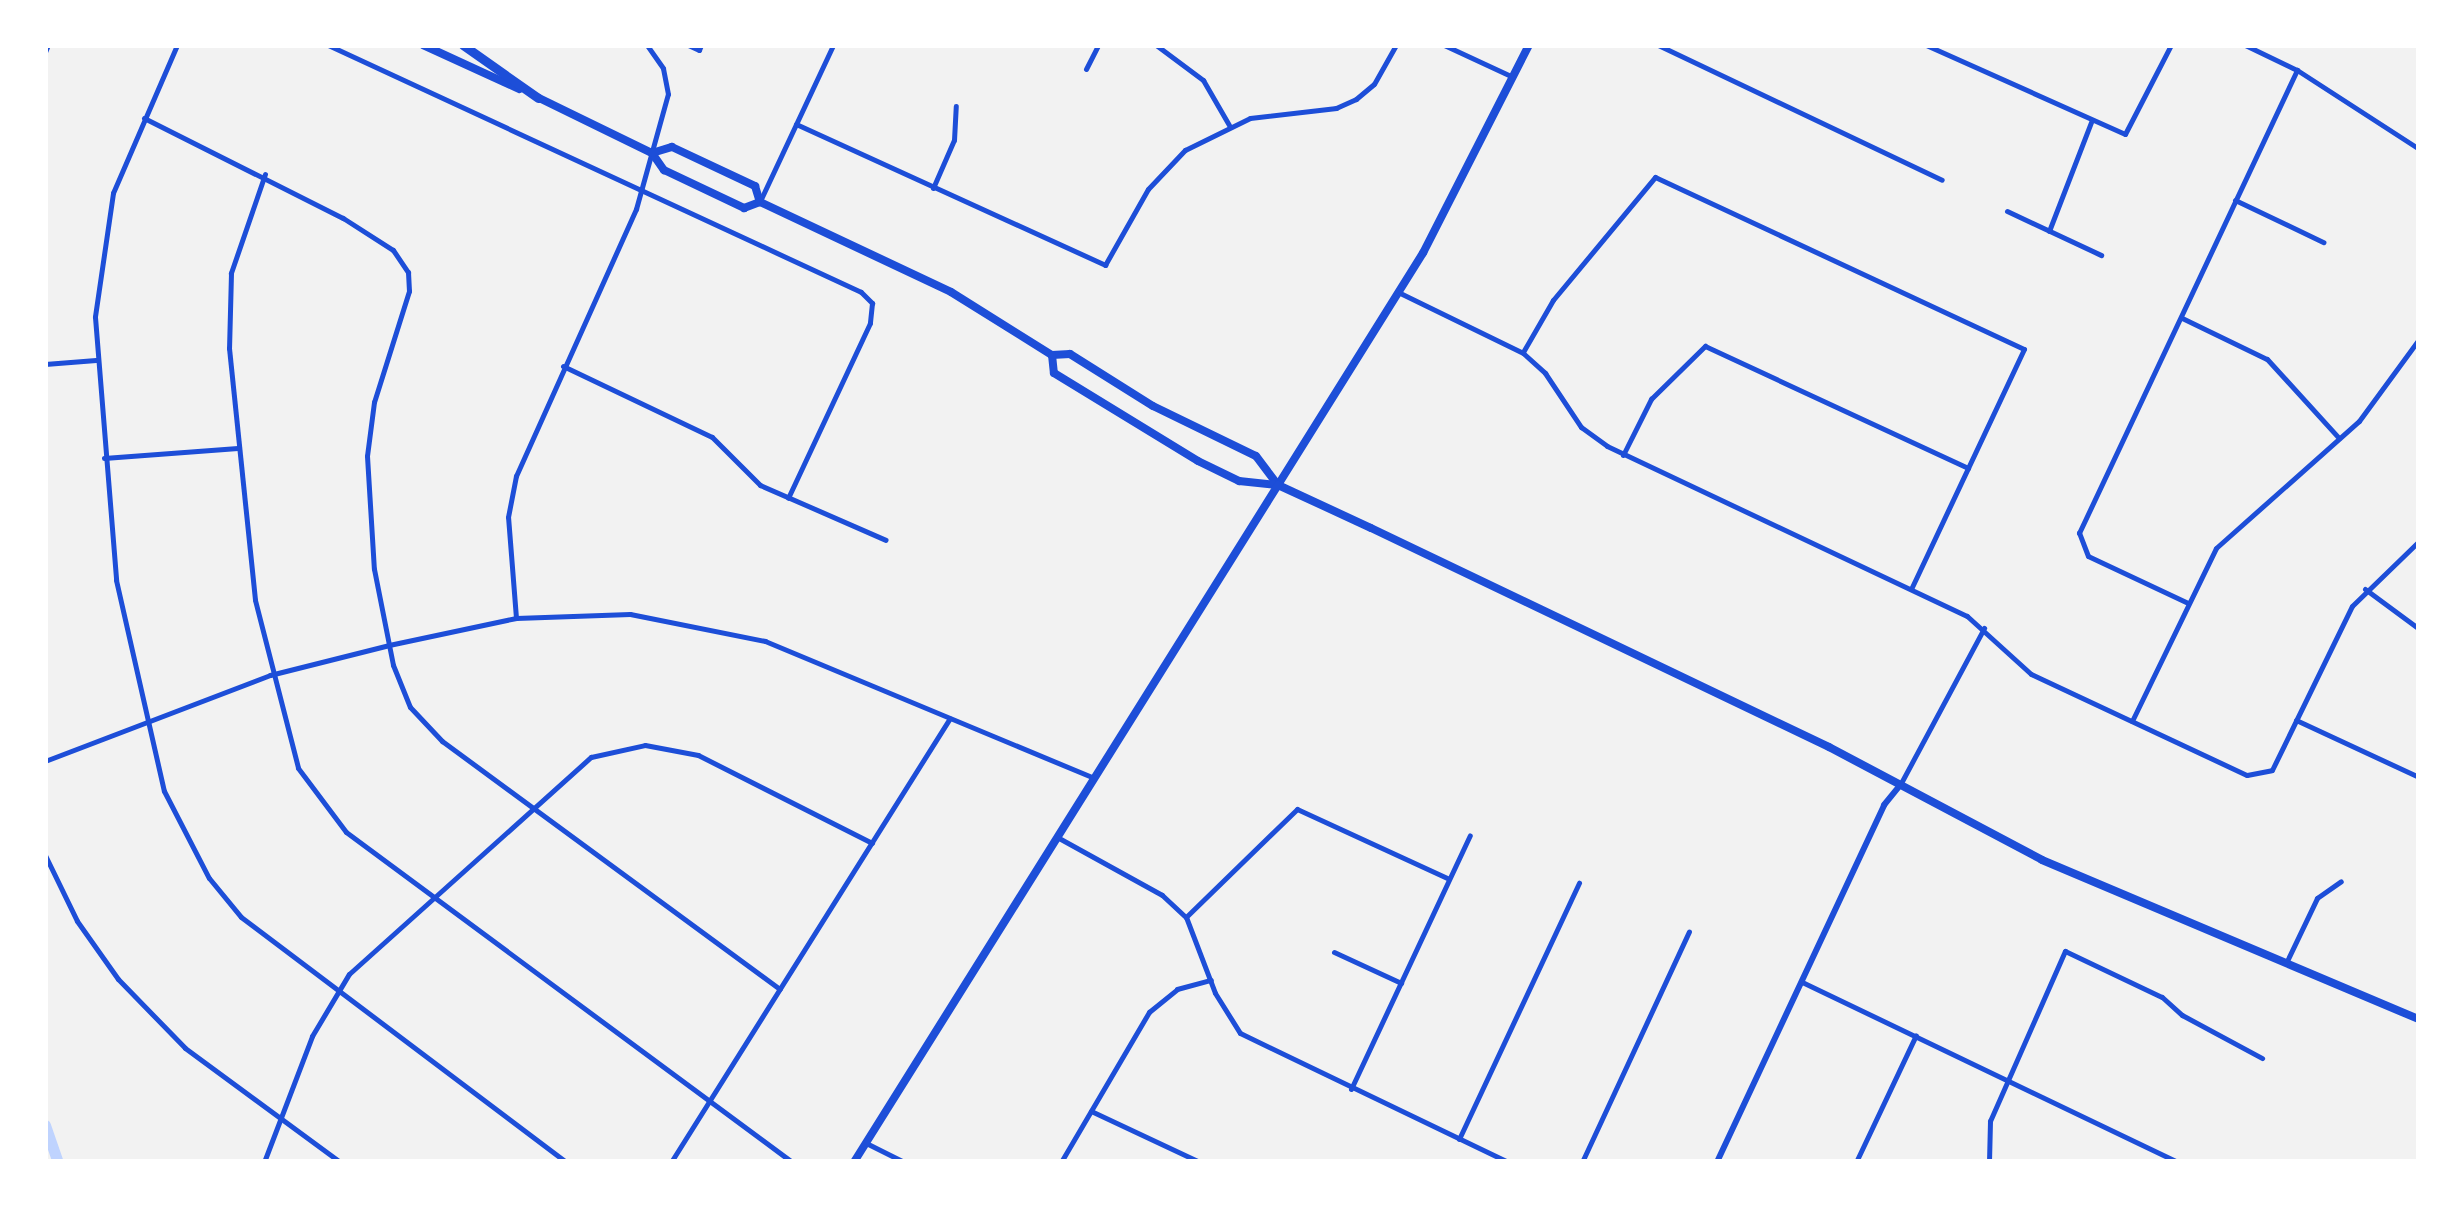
<!DOCTYPE html>
<style>
body{margin:0}
#map{position:relative;width:2464px;height:1207px;overflow:hidden;background:#f2f2f2;font-family:"IBM Plex Serif",serif}
div>[style]{position:absolute}
.canal>*{height:11px;margin:-5.5px;padding:0 5.5px;transform-origin:5.5px;border-radius:5.5px;background:#bfd3fe}
.minor>*{height:5px;margin:-2.5px;padding:0 2.5px;transform-origin:2.5px;border-radius:2.5px;background:#1d4ed8}
.tertiary>*{height:6px;margin:-3px;padding:0 3px;transform-origin:3px;border-radius:3px;background:#1d4ed8}
.secondary>*{height:8px;margin:-4px;padding:0 4px;transform-origin:4px;border-radius:4px;background:#1d4ed8}
.primary>*{height:8px;margin:-4px;padding:0 4px;transform-origin:4px;border-radius:4px;background:#1d4ed8}
.motorway>*{height:9px;margin:-4.5px;padding:0 4.5px;transform-origin:4.5px;border-radius:4.5px;background:#1d4ed8}
span{translate:-50% -50%;white-space:nowrap;text-align:center;line-height:1.15;-webkit-text-stroke:8px #fff;paint-order:stroke}
.frame{position:absolute;inset:0;border:48px solid #fff;pointer-events:none}
</style>
<div id="map">
<div class="canal">
<i style="left:45px;top:1125px;width:39px;rotate:71deg"></i>
</div>
<div class="minor">
<i style="left:177px;top:45px;width:161px;rotate:113.4deg"></i>
<i style="left:113px;top:193px;width:125px;rotate:98.3deg"></i>
<i style="left:95px;top:317px;width:264px;rotate:85.4deg"></i>
<i style="left:116px;top:580px;width:216px;rotate:77.2deg"></i>
<i style="left:164px;top:791px;width:98px;rotate:62.7deg"></i>
<i style="left:209px;top:878px;width:50px;rotate:50.6deg"></i>
<i style="left:241px;top:917px;width:407px;rotate:37deg"></i>
<i style="left:328px;top:45px;width:587px;rotate:24.86deg"></i>
<i style="left:861px;top:292px;width:16px;rotate:45deg"></i>
<i style="left:872px;top:303px;width:20px;rotate:96deg"></i>
<i style="left:870px;top:323px;width:193px;rotate:115.1deg"></i>
<i style="left:688px;top:45px;width:12px;rotate:24deg"></i>
<i style="left:699px;top:50px;width:5px;rotate:-68deg"></i>
<i style="left:1156px;top:45px;width:59px;rotate:36.7deg"></i>
<i style="left:1203px;top:80px;width:52px;rotate:60deg"></i>
<i style="left:1444px;top:45px;width:76px;rotate:24.9deg"></i>
<i style="left:1658px;top:45px;width:314px;rotate:25.4deg"></i>
<i style="left:1926px;top:45px;width:218px;rotate:24.1deg"></i>
<i style="left:2125px;top:134px;width:100px;rotate:-62.7deg"></i>
<i style="left:2245px;top:45px;width:58px;rotate:25.7deg"></i>
<i style="left:2297px;top:70px;width:145px;rotate:32.9deg"></i>
<i style="left:45px;top:52px;width:8px;rotate:-67deg"></i>
<i style="left:1086px;top:69px;width:27px;rotate:-63deg"></i>
<i style="left:144px;top:118px;width:223px;rotate:26.7deg"></i>
<i style="left:343px;top:218px;width:59px;rotate:32.6deg"></i>
<i style="left:393px;top:250px;width:27px;rotate:56deg"></i>
<i style="left:408px;top:272px;width:19px;rotate:87deg"></i>
<i style="left:409px;top:291px;width:116px;rotate:107.5deg"></i>
<i style="left:374px;top:402px;width:54px;rotate:97.4deg"></i>
<i style="left:367px;top:456px;width:113px;rotate:86.5deg"></i>
<i style="left:374px;top:569px;width:98px;rotate:78.8deg"></i>
<i style="left:393px;top:665px;width:45px;rotate:68deg"></i>
<i style="left:410px;top:707px;width:47px;rotate:46.7deg"></i>
<i style="left:442px;top:741px;width:419px;rotate:36.3deg"></i>
<i style="left:796px;top:124px;width:340px;rotate:24.5deg"></i>
<i style="left:1105px;top:265px;width:87px;rotate:-60.5deg"></i>
<i style="left:1148px;top:189px;width:54px;rotate:-46.5deg"></i>
<i style="left:1185px;top:150px;width:72px;rotate:-26.2deg"></i>
<i style="left:1250px;top:118px;width:87px;rotate:-6.6deg"></i>
<i style="left:1336px;top:108px;width:22px;rotate:-24deg"></i>
<i style="left:1356px;top:99px;width:23px;rotate:-40deg"></i>
<i style="left:1374px;top:84px;width:45px;rotate:-60.6deg"></i>
<i style="left:265px;top:174px;width:105px;rotate:109deg"></i>
<i style="left:231px;top:273px;width:75px;rotate:91.5deg"></i>
<i style="left:229px;top:348px;width:253px;rotate:84.1deg"></i>
<i style="left:255px;top:600px;width:173px;rotate:75.6deg"></i>
<i style="left:298px;top:768px;width:80px;rotate:53.1deg"></i>
<i style="left:346px;top:832px;width:555px;rotate:36.5deg"></i>
<i style="left:933px;top:188px;width:52px;rotate:-66.4deg"></i>
<i style="left:954px;top:140px;width:34px;rotate:-87deg"></i>
<i style="left:761px;top:199px;width:170px;rotate:-64.9deg"></i>
<i style="left:2235px;top:200px;width:98px;rotate:25.5deg"></i>
<i style="left:2007px;top:211px;width:104px;rotate:25.1deg"></i>
<i style="left:2049px;top:231px;width:117px;rotate:-68.9deg"></i>
<i style="left:1400px;top:293px;width:137px;rotate:26deg"></i>
<i style="left:1523px;top:353px;width:30px;rotate:42deg"></i>
<i style="left:1545px;top:373px;width:65px;rotate:56.3deg"></i>
<i style="left:1581px;top:427px;width:32px;rotate:36deg"></i>
<i style="left:1607px;top:446px;width:398px;rotate:25.3deg"></i>
<i style="left:1967px;top:616px;width:86px;rotate:42.2deg"></i>
<i style="left:2031px;top:674px;width:238px;rotate:25.1deg"></i>
<i style="left:2247px;top:775px;width:25px;rotate:-11deg"></i>
<i style="left:2272px;top:770px;width:182px;rotate:-64deg"></i>
<i style="left:2352px;top:606px;width:93px;rotate:-44.1deg"></i>
<i style="left:2182px;top:318px;width:94px;rotate:25.8deg"></i>
<i style="left:2267px;top:359px;width:107px;rotate:47.7deg"></i>
<i style="left:1523px;top:352px;width:60px;rotate:-60deg"></i>
<i style="left:1553px;top:300px;width:160px;rotate:-50.3deg"></i>
<i style="left:1655px;top:177px;width:407px;rotate:25deg"></i>
<i style="left:2024px;top:349px;width:265px;rotate:115.2deg"></i>
<i style="left:45px;top:364px;width:51px;rotate:-4.5deg"></i>
<i style="left:563px;top:366px;width:165px;rotate:25.5deg"></i>
<i style="left:712px;top:437px;width:68px;rotate:45deg"></i>
<i style="left:760px;top:485px;width:137px;rotate:23.6deg"></i>
<i style="left:1623px;top:455px;width:63px;rotate:-63.4deg"></i>
<i style="left:1651px;top:399px;width:76px;rotate:-44.5deg"></i>
<i style="left:1705px;top:346px;width:290px;rotate:24.9deg"></i>
<i style="left:104px;top:458px;width:134px;rotate:-4.3deg"></i>
<i style="left:2365px;top:589px;width:67px;rotate:36.5deg"></i>
<i style="left:2188px;top:603px;width:110px;rotate:-154.8deg"></i>
<i style="left:2088px;top:556px;width:25px;rotate:-111deg"></i>
<i style="left:2079px;top:533px;width:512px;rotate:-64.79deg"></i>
<i style="left:516px;top:618px;width:101px;rotate:-94.5deg"></i>
<i style="left:508px;top:517px;width:42px;rotate:-79deg"></i>
<i style="left:516px;top:476px;width:293px;rotate:-65.8deg"></i>
<i style="left:636px;top:209px;width:119px;rotate:-74.5deg"></i>
<i style="left:668px;top:94px;width:26px;rotate:-101deg"></i>
<i style="left:663px;top:68px;width:28px;rotate:-125deg"></i>
<i style="left:2296px;top:720px;width:136px;rotate:24.9deg"></i>
<i style="left:2132px;top:721px;width:192px;rotate:-64.1deg"></i>
<i style="left:2216px;top:548px;width:191px;rotate:-41.6deg"></i>
<i style="left:2359px;top:421px;width:102px;rotate:-53.8deg"></i>
<i style="left:45px;top:761px;width:241px;rotate:-20.9deg"></i>
<i style="left:270px;top:675px;width:123px;rotate:-14.1deg"></i>
<i style="left:389px;top:645px;width:130px;rotate:-12deg"></i>
<i style="left:516px;top:618px;width:114px;rotate:-2deg"></i>
<i style="left:630px;top:614px;width:138px;rotate:11.3deg"></i>
<i style="left:765px;top:641px;width:356px;rotate:22.6deg"></i>
<i style="left:1901px;top:783px;width:176px;rotate:-61.8deg"></i>
<i style="left:1057px;top:837px;width:120px;rotate:28.9deg"></i>
<i style="left:1162px;top:895px;width:33px;rotate:43deg"></i>
<i style="left:1186px;top:917px;width:81px;rotate:69.1deg"></i>
<i style="left:1215px;top:993px;width:47px;rotate:58deg"></i>
<i style="left:1240px;top:1033px;width:297px;rotate:25.7deg"></i>
<i style="left:45px;top:855px;width:73px;rotate:64.1deg"></i>
<i style="left:77px;top:921px;width:71px;rotate:54.7deg"></i>
<i style="left:118px;top:979px;width:96px;rotate:45.8deg"></i>
<i style="left:185px;top:1048px;width:192px;rotate:36.3deg"></i>
<i style="left:1186px;top:917px;width:155px;rotate:-44.2deg"></i>
<i style="left:1297px;top:809px;width:167px;rotate:24.7deg"></i>
<i style="left:1334px;top:952px;width:74px;rotate:24.8deg"></i>
<i style="left:2287px;top:961px;width:70px;rotate:-64.5deg"></i>
<i style="left:2317px;top:898px;width:29px;rotate:-35deg"></i>
<i style="left:1802px;top:982px;width:416px;rotate:25.6deg"></i>
<i style="left:1351px;top:1089px;width:280px;rotate:-64.9deg"></i>
<i style="left:1091px;top:1111px;width:120px;rotate:25.1deg"></i>
<i style="left:1459px;top:1139px;width:283px;rotate:-64.9deg"></i>
<i style="left:866px;top:1143px;width:42px;rotate:26.6deg"></i>
<i style="left:264px;top:1162px;width:135px;rotate:-69.1deg"></i>
<i style="left:312px;top:1036px;width:72px;rotate:-59.2deg"></i>
<i style="left:349px;top:974px;width:325px;rotate:-41.9deg"></i>
<i style="left:591px;top:757px;width:55px;rotate:-12.5deg"></i>
<i style="left:645px;top:745px;width:54px;rotate:10.7deg"></i>
<i style="left:698px;top:755px;width:195px;rotate:26.8deg"></i>
<i style="left:671px;top:1162px;width:524px;rotate:-57.86deg"></i>
<i style="left:1061px;top:1162px;width:174px;rotate:-59.6deg"></i>
<i style="left:1149px;top:1012px;width:36px;rotate:-39deg"></i>
<i style="left:1177px;top:989px;width:35px;rotate:-15deg"></i>
<i style="left:1582px;top:1162px;width:254px;rotate:-65.1deg"></i>
<i style="left:1856px;top:1162px;width:140px;rotate:-64.7deg"></i>
<i style="left:1989px;top:1162px;width:41px;rotate:-88.6deg"></i>
<i style="left:1990px;top:1121px;width:186px;rotate:-66.2deg"></i>
<i style="left:2065px;top:951px;width:107px;rotate:25.4deg"></i>
<i style="left:2162px;top:997px;width:27px;rotate:42deg"></i>
<i style="left:2182px;top:1015px;width:91px;rotate:28.3deg"></i>
</div>
<div class="tertiary">
<i style="left:1717px;top:1162px;width:394px;rotate:-64.9deg"></i>
<i style="left:1884px;top:805px;width:26px;rotate:-51deg"></i>
</div>
<div class="secondary">
<i style="left:1278px;top:485px;width:274px;rotate:-58deg"></i>
<i style="left:1423px;top:253px;width:233px;rotate:-63deg"></i>
</div>
<div class="primary">
<i style="left:423px;top:45px;width:106px;rotate:24.6deg"></i>
<i style="left:537px;top:97px;width:128px;rotate:26deg"></i>
<i style="left:652px;top:153px;width:21px;rotate:55deg"></i>
<i style="left:664px;top:170px;width:89px;rotate:25.4deg"></i>
<i style="left:744px;top:208px;width:17px;rotate:-21deg"></i>
<i style="left:652px;top:153px;width:21px;rotate:-17deg"></i>
<i style="left:672px;top:147px;width:92px;rotate:25.2deg"></i>
<i style="left:755px;top:186px;width:17px;rotate:73deg"></i>
<i style="left:760px;top:202px;width:211px;rotate:25.2deg"></i>
<i style="left:951px;top:292px;width:119px;rotate:32deg"></i>
<i style="left:1052px;top:355px;width:18px;rotate:-3deg"></i>
<i style="left:1070px;top:354px;width:98px;rotate:32.1deg"></i>
<i style="left:1153px;top:406px;width:114px;rotate:25.9deg"></i>
<i style="left:1256px;top:456px;width:36px;rotate:53deg"></i>
<i style="left:1052px;top:355px;width:18px;rotate:84deg"></i>
<i style="left:1054px;top:373px;width:169px;rotate:31.4deg"></i>
<i style="left:1198px;top:461px;width:46px;rotate:26deg"></i>
<i style="left:1239px;top:481px;width:39px;rotate:6deg"></i>
<i style="left:1278px;top:485px;width:102px;rotate:24.8deg"></i>
<i style="left:1371px;top:528px;width:508px;rotate:25.56deg"></i>
<i style="left:1829px;top:747px;width:241px;rotate:27.9deg"></i>
<i style="left:2042px;top:860px;width:409px;rotate:22.9deg"></i>
<i style="left:854px;top:1162px;width:799px;rotate:-57.94deg"></i>
</div>
<div class="motorway">
<i style="left:463px;top:45px;width:92px;rotate:35.2deg"></i>
</div>
<div class="frame"></div>
</div>
